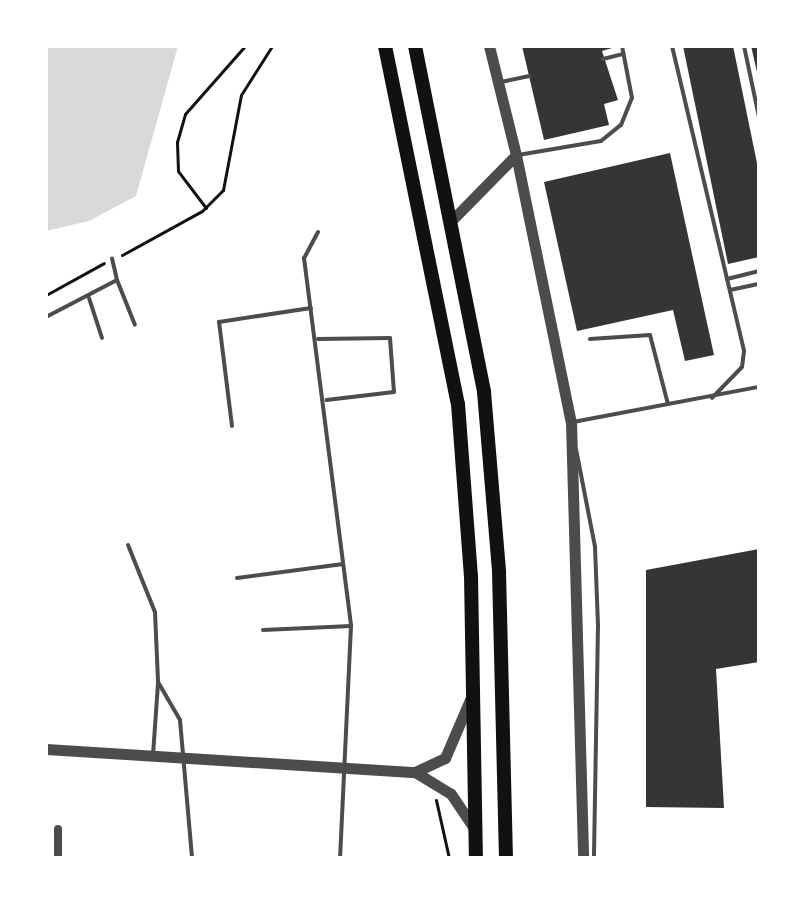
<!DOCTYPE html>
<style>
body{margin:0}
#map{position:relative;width:805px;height:904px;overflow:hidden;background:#fff;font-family:Manrope,sans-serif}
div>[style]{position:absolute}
.water>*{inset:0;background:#d9d9d9}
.building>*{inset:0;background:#353535}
.path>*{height:3px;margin:-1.5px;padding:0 1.5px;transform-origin:1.5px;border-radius:1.5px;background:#111}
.service>*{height:4px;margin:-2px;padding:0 2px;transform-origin:2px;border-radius:2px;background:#4c4c4c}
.minor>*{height:8px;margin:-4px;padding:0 4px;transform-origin:4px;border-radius:4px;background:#4c4c4c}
.tertiary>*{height:11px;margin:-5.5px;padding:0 5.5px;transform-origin:5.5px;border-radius:5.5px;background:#4c4c4c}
.trunk>*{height:14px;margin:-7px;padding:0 7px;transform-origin:7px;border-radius:7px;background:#111}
span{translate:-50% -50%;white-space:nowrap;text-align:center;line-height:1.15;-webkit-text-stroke:6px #fff;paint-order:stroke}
.frame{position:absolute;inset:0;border:48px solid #fff;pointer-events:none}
</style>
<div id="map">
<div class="water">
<i style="clip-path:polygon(46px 46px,178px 46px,136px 196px,89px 221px,46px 231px)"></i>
</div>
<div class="building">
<i style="clip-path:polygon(522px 46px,619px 46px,602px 51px,618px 100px,604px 104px,609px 125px,544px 140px)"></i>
<i style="clip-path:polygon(683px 46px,733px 46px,759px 173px,759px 257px,728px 264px)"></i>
<i style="clip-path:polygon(751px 46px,759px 46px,759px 76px,758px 76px)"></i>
<i style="clip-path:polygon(670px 153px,714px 355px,685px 361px,673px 310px,577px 331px,544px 182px)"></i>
<i style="clip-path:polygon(759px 549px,759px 662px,716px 669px,724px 808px,646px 807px,646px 570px)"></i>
</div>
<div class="path">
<i style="left:206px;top:208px;width:46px;rotate:-127.1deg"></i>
<i style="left:178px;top:171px;width:29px;rotate:-92deg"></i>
<i style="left:177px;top:142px;width:29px;rotate:-74deg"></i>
<i style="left:185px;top:114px;width:91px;rotate:-48.6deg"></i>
<i style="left:122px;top:255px;width:91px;rotate:-28.8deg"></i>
<i style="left:202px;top:211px;width:30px;rotate:-45deg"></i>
<i style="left:223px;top:190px;width:97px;rotate:-79.3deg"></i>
<i style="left:241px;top:95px;width:58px;rotate:-57.7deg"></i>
<i style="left:46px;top:295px;width:66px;rotate:-28.9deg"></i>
<i style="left:436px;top:800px;width:59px;rotate:77.4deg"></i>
</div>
<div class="service">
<i style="left:672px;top:46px;width:313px;rotate:76.7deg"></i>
<i style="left:744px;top:351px;width:16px;rotate:97deg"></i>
<i style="left:742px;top:367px;width:43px;rotate:134.1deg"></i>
<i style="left:744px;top:46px;width:73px;rotate:78.1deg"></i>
<i style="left:603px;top:59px;width:21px;rotate:-14deg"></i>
<i style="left:501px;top:82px;width:29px;rotate:-12deg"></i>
<i style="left:518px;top:155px;width:84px;rotate:-9.6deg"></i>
<i style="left:601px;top:141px;width:26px;rotate:-39deg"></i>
<i style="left:621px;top:125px;width:29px;rotate:-68deg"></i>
<i style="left:632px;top:98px;width:53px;rotate:-100.9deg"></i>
<i style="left:318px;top:232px;width:30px;rotate:118deg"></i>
<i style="left:304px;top:258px;width:371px;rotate:82.7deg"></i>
<i style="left:351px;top:626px;width:232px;rotate:92.7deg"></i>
<i style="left:727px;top:279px;width:33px;rotate:-14deg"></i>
<i style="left:117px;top:280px;width:48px;rotate:68.2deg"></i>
<i style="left:730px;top:290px;width:30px;rotate:-12deg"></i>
<i style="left:89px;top:298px;width:42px;rotate:72deg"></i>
<i style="left:46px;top:317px;width:80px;rotate:-27.5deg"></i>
<i style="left:117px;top:280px;width:22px;rotate:-103deg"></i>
<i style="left:318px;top:339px;width:72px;rotate:-0.8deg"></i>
<i style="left:390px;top:338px;width:54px;rotate:85.8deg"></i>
<i style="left:394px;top:392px;width:68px;rotate:173.3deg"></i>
<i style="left:590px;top:339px;width:60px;rotate:-3.8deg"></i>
<i style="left:650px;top:335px;width:71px;rotate:75.4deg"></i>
<i style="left:573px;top:422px;width:189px;rotate:-10.7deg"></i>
<i style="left:232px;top:426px;width:105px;rotate:-97.1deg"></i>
<i style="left:219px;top:322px;width:93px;rotate:-8.7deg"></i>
<i style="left:576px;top:449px;width:100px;rotate:79deg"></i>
<i style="left:595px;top:547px;width:78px;rotate:87.8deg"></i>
<i style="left:598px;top:625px;width:233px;rotate:91deg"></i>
<i style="left:128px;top:545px;width:72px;rotate:68.1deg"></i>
<i style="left:155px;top:612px;width:70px;rotate:87.5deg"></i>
<i style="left:158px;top:682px;width:44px;rotate:59.9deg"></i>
<i style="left:180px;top:720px;width:139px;rotate:85deg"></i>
<i style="left:237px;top:578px;width:107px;rotate:-7.5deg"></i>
<i style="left:263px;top:630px;width:88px;rotate:-2.6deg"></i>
<i style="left:153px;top:755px;width:71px;rotate:-86deg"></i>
</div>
<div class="minor">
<i style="left:58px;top:829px;width:29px;rotate:90deg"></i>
</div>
<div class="tertiary">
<i style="left:516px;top:155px;width:273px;rotate:78.4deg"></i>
<i style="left:571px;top:422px;width:436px;rotate:88.4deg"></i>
<i style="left:454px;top:218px;width:88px;rotate:-45.5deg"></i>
<i style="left:516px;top:155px;width:112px;rotate:-103.9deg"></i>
<i style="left:46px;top:749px;width:370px;rotate:3.6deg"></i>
<i style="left:415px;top:772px;width:33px;rotate:-25deg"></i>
<i style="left:445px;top:758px;width:69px;rotate:-66.8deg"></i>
<i style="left:415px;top:772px;width:42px;rotate:31.4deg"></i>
<i style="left:451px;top:794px;width:45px;rotate:56deg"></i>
</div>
<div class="trunk">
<i style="left:385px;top:46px;width:365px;rotate:78.5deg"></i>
<i style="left:458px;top:404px;width:172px;rotate:85.7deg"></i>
<i style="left:471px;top:576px;width:282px;rotate:89deg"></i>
<i style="left:415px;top:46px;width:353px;rotate:78.7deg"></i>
<i style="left:484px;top:392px;width:181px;rotate:85.2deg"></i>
<i style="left:499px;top:572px;width:286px;rotate:88.6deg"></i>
</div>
<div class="frame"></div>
</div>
